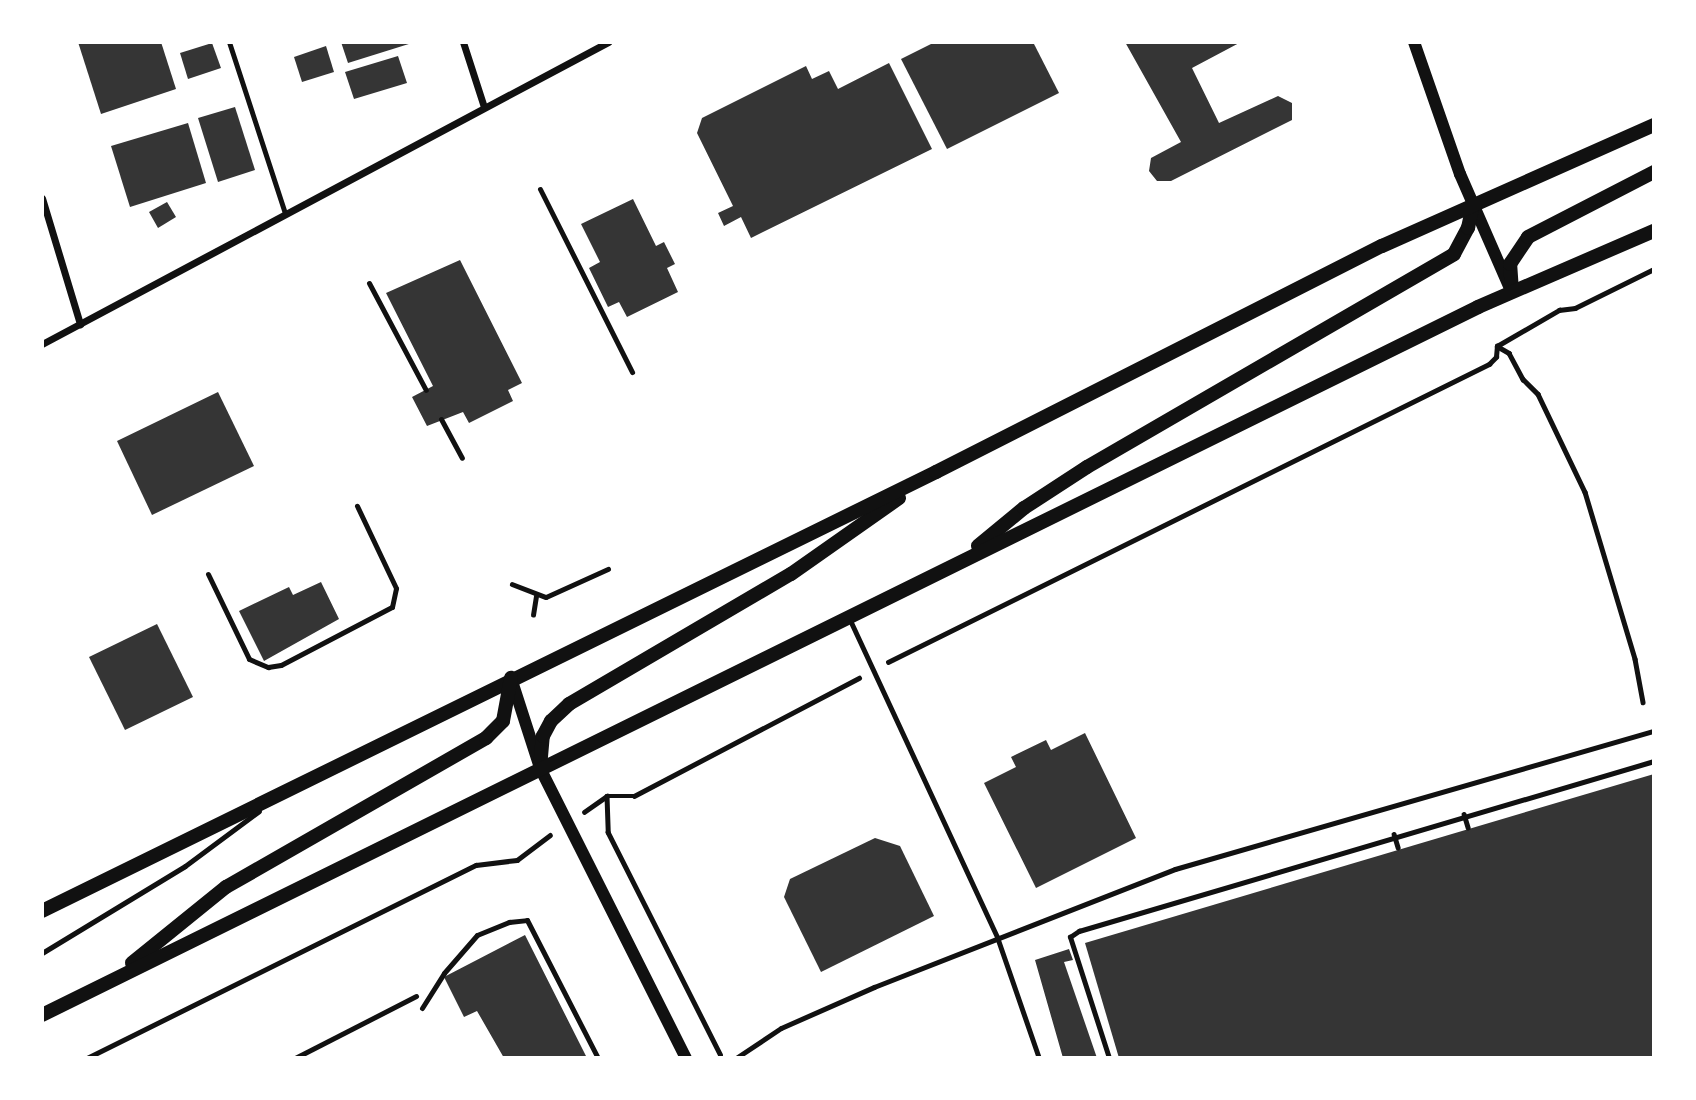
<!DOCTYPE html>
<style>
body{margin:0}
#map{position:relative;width:1696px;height:1100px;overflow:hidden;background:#fff;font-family:Signika,sans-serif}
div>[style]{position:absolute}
.building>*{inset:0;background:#353535}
.path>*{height:4.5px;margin:-2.25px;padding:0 2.25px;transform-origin:2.25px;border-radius:2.25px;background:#111}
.service>*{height:5px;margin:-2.5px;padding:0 2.5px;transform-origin:2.5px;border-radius:2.5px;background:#111}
.minor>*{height:7px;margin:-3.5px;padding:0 3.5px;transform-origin:3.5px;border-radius:3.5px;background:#111}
.tertiary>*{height:12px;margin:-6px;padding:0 6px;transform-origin:6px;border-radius:6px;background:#111}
.secondary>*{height:14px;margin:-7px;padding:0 7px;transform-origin:7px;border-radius:7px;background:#111}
span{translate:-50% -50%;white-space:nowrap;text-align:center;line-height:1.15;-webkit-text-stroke:6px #fff;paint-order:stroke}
.frame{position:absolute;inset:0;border:44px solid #fff;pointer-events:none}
</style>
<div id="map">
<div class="building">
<i style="clip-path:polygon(78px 42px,161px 42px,176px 89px,101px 114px)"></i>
<i style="clip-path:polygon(341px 42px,412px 42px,412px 43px,348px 63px)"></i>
<i style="clip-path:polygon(935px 42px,1033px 42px,1059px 93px,947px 149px,901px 59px)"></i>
<i style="clip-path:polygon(1125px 42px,1241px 42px,1192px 68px,1219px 123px,1278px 96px,1292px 103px,1292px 120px,1171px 181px,1157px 181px,1149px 171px,1151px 158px,1181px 142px)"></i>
<i style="clip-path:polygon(212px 43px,221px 68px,188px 79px,180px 53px)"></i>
<i style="clip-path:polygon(326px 46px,334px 72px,302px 82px,294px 57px)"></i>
<i style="clip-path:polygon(398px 56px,407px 83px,354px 99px,345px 72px)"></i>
<i style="clip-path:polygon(889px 63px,932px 149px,751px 238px,741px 217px,724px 226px,718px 213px,733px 206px,697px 133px,702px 118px,806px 66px,812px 79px,829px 71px,838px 89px)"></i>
<i style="clip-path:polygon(235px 107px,255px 170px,218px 182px,198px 118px)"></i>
<i style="clip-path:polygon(188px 123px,206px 183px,130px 207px,111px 146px)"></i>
<i style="clip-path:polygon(633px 199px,656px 246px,664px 242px,675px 264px,667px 268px,678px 292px,627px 317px,619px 302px,608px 307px,589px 268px,600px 262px,581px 224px)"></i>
<i style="clip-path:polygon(167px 202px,176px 217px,158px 228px,149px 212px)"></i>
<i style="clip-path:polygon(460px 260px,522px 383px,508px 390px,513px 401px,469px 423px,463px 412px,427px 426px,412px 397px,433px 386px,386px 293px)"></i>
<i style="clip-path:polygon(218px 392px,254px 466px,152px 515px,117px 441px)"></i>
<i style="clip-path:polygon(321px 582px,339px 619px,264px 661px,239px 611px,289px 587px,293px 595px)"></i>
<i style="clip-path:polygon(157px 624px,193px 697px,125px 730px,89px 657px)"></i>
<i style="clip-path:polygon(1085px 733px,1136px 838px,1036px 888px,984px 783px,1016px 767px,1011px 757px,1046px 740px,1051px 750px)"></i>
<i style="clip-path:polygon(1654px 774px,1654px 1058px,1119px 1058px,1085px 943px)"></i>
<i style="clip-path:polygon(875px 838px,900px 846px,934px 916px,821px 972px,784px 897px,790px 879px)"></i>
<i style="clip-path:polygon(525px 935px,587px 1058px,504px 1058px,477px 1011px,464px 1017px,444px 977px)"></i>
<i style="clip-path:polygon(1069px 949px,1073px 960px,1064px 962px,1097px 1058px,1063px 1058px,1035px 960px)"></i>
</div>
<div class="path">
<i style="left:1497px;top:346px;width:14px;rotate:30deg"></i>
<i style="left:1509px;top:353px;width:30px;rotate:62deg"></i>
<i style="left:1523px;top:379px;width:21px;rotate:45deg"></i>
<i style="left:1538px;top:394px;width:109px;rotate:64.4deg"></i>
<i style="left:1585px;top:492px;width:174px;rotate:73.3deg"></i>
<i style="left:1635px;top:659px;width:44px;rotate:79.5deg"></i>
<i style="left:1497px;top:346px;width:72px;rotate:-30.1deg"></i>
<i style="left:1559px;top:310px;width:16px;rotate:-7deg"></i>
<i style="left:1575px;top:308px;width:88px;rotate:-26.3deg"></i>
<i style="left:512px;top:584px;width:36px;rotate:21deg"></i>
<i style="left:546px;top:597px;width:68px;rotate:-24.3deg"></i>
<i style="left:533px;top:615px;width:19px;rotate:-81deg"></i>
<i style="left:888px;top:662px;width:671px;rotate:-26.37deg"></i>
<i style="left:1489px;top:364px;width:10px;rotate:-45deg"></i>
<i style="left:1496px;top:357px;width:11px;rotate:-85deg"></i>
<i style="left:607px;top:796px;width:36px;rotate:88deg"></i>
<i style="left:608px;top:832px;width:249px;rotate:63.2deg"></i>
<i style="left:584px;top:812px;width:28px;rotate:-35deg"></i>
<i style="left:607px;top:796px;width:27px"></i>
<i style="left:634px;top:796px;width:254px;rotate:-27.7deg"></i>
<i style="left:1464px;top:814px;width:14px;rotate:73deg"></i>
<i style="left:1394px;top:834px;width:14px;rotate:73deg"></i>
<i style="left:87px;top:1058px;width:434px;rotate:-26.4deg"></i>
<i style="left:476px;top:865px;width:41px;rotate:-7deg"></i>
<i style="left:517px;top:860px;width:41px;rotate:-37.1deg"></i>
<i style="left:1109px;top:1058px;width:127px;rotate:-107.9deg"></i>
<i style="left:1070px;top:937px;width:11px;rotate:-34deg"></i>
<i style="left:1079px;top:931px;width:600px;rotate:-16.47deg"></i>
</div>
<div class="service">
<i style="left:229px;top:42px;width:180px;rotate:71.9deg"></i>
<i style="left:540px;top:189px;width:205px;rotate:63.3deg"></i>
<i style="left:369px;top:283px;width:121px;rotate:62deg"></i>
<i style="left:441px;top:419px;width:44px;rotate:61.7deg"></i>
<i style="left:208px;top:574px;width:94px;rotate:64.2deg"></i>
<i style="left:249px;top:659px;width:21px;rotate:23deg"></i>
<i style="left:268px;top:667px;width:13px;rotate:-9deg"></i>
<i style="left:281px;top:665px;width:125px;rotate:-27.6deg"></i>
<i style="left:392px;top:607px;width:19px;rotate:-78deg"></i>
<i style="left:396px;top:588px;width:91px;rotate:-115.4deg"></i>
<i style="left:849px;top:618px;width:352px;rotate:65.1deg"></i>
<i style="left:997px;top:937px;width:128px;rotate:70.9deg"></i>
<i style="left:42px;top:953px;width:167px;rotate:-31.3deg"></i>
<i style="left:185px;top:866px;width:92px;rotate:-36.6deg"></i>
<i style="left:422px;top:1008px;width:41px;rotate:-57.8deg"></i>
<i style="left:444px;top:973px;width:50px;rotate:-49deg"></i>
<i style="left:477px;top:935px;width:35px;rotate:-22deg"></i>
<i style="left:509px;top:922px;width:18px;rotate:-6deg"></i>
<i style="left:527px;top:920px;width:155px;rotate:62.8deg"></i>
<i style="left:295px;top:1058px;width:136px;rotate:-27.1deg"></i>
<i style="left:736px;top:1058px;width:54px;rotate:-33.7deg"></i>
<i style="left:781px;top:1028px;width:102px;rotate:-23.8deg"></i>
<i style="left:874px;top:987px;width:323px;rotate:-21.4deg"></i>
<i style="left:1175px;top:869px;width:498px;rotate:-16.1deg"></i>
</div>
<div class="minor">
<i style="left:463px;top:42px;width:68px;rotate:72.1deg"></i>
<i style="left:42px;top:198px;width:132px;rotate:73.2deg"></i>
<i style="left:42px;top:344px;width:642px;rotate:-28.08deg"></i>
</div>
<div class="tertiary">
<i style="left:1414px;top:42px;width:140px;rotate:70.8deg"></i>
<i style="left:1460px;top:174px;width:122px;rotate:66.4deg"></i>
<i style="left:511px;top:678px;width:95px;rotate:72.1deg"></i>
<i style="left:540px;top:768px;width:325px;rotate:63.3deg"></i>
</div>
<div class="secondary">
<i style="left:1512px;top:291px;width:27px;rotate:-94deg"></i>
<i style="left:1510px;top:264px;width:32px;rotate:-56deg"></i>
<i style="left:1528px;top:237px;width:142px;rotate:-27.3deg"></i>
<i style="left:978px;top:546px;width:60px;rotate:-39.6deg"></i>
<i style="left:1024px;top:508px;width:75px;rotate:-33.1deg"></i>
<i style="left:1087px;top:467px;width:424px;rotate:-30.1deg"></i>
<i style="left:1454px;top:254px;width:30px;rotate:-62deg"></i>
<i style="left:1468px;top:228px;width:25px;rotate:-78deg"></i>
<i style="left:540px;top:768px;width:32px;rotate:-85deg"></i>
<i style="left:543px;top:736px;width:17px;rotate:-62deg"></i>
<i style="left:551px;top:721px;width:25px;rotate:-43deg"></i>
<i style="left:569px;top:704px;width:257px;rotate:-30.4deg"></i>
<i style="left:791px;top:574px;width:132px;rotate:-35.1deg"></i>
<i style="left:42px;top:911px;width:996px;rotate:-26.15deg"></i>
<i style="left:936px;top:472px;width:500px;rotate:-26.9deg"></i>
<i style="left:1382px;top:246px;width:298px;rotate:-24deg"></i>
<i style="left:132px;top:963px;width:121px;rotate:-39deg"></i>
<i style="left:226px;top:887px;width:300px;rotate:-29.8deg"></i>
<i style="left:486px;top:738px;width:24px;rotate:-45deg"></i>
<i style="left:503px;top:721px;width:44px;rotate:-79.5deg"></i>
<i style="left:42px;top:1015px;width:1601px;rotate:-26.24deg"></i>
<i style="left:1478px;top:307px;width:192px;rotate:-23.4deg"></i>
</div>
<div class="frame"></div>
</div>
